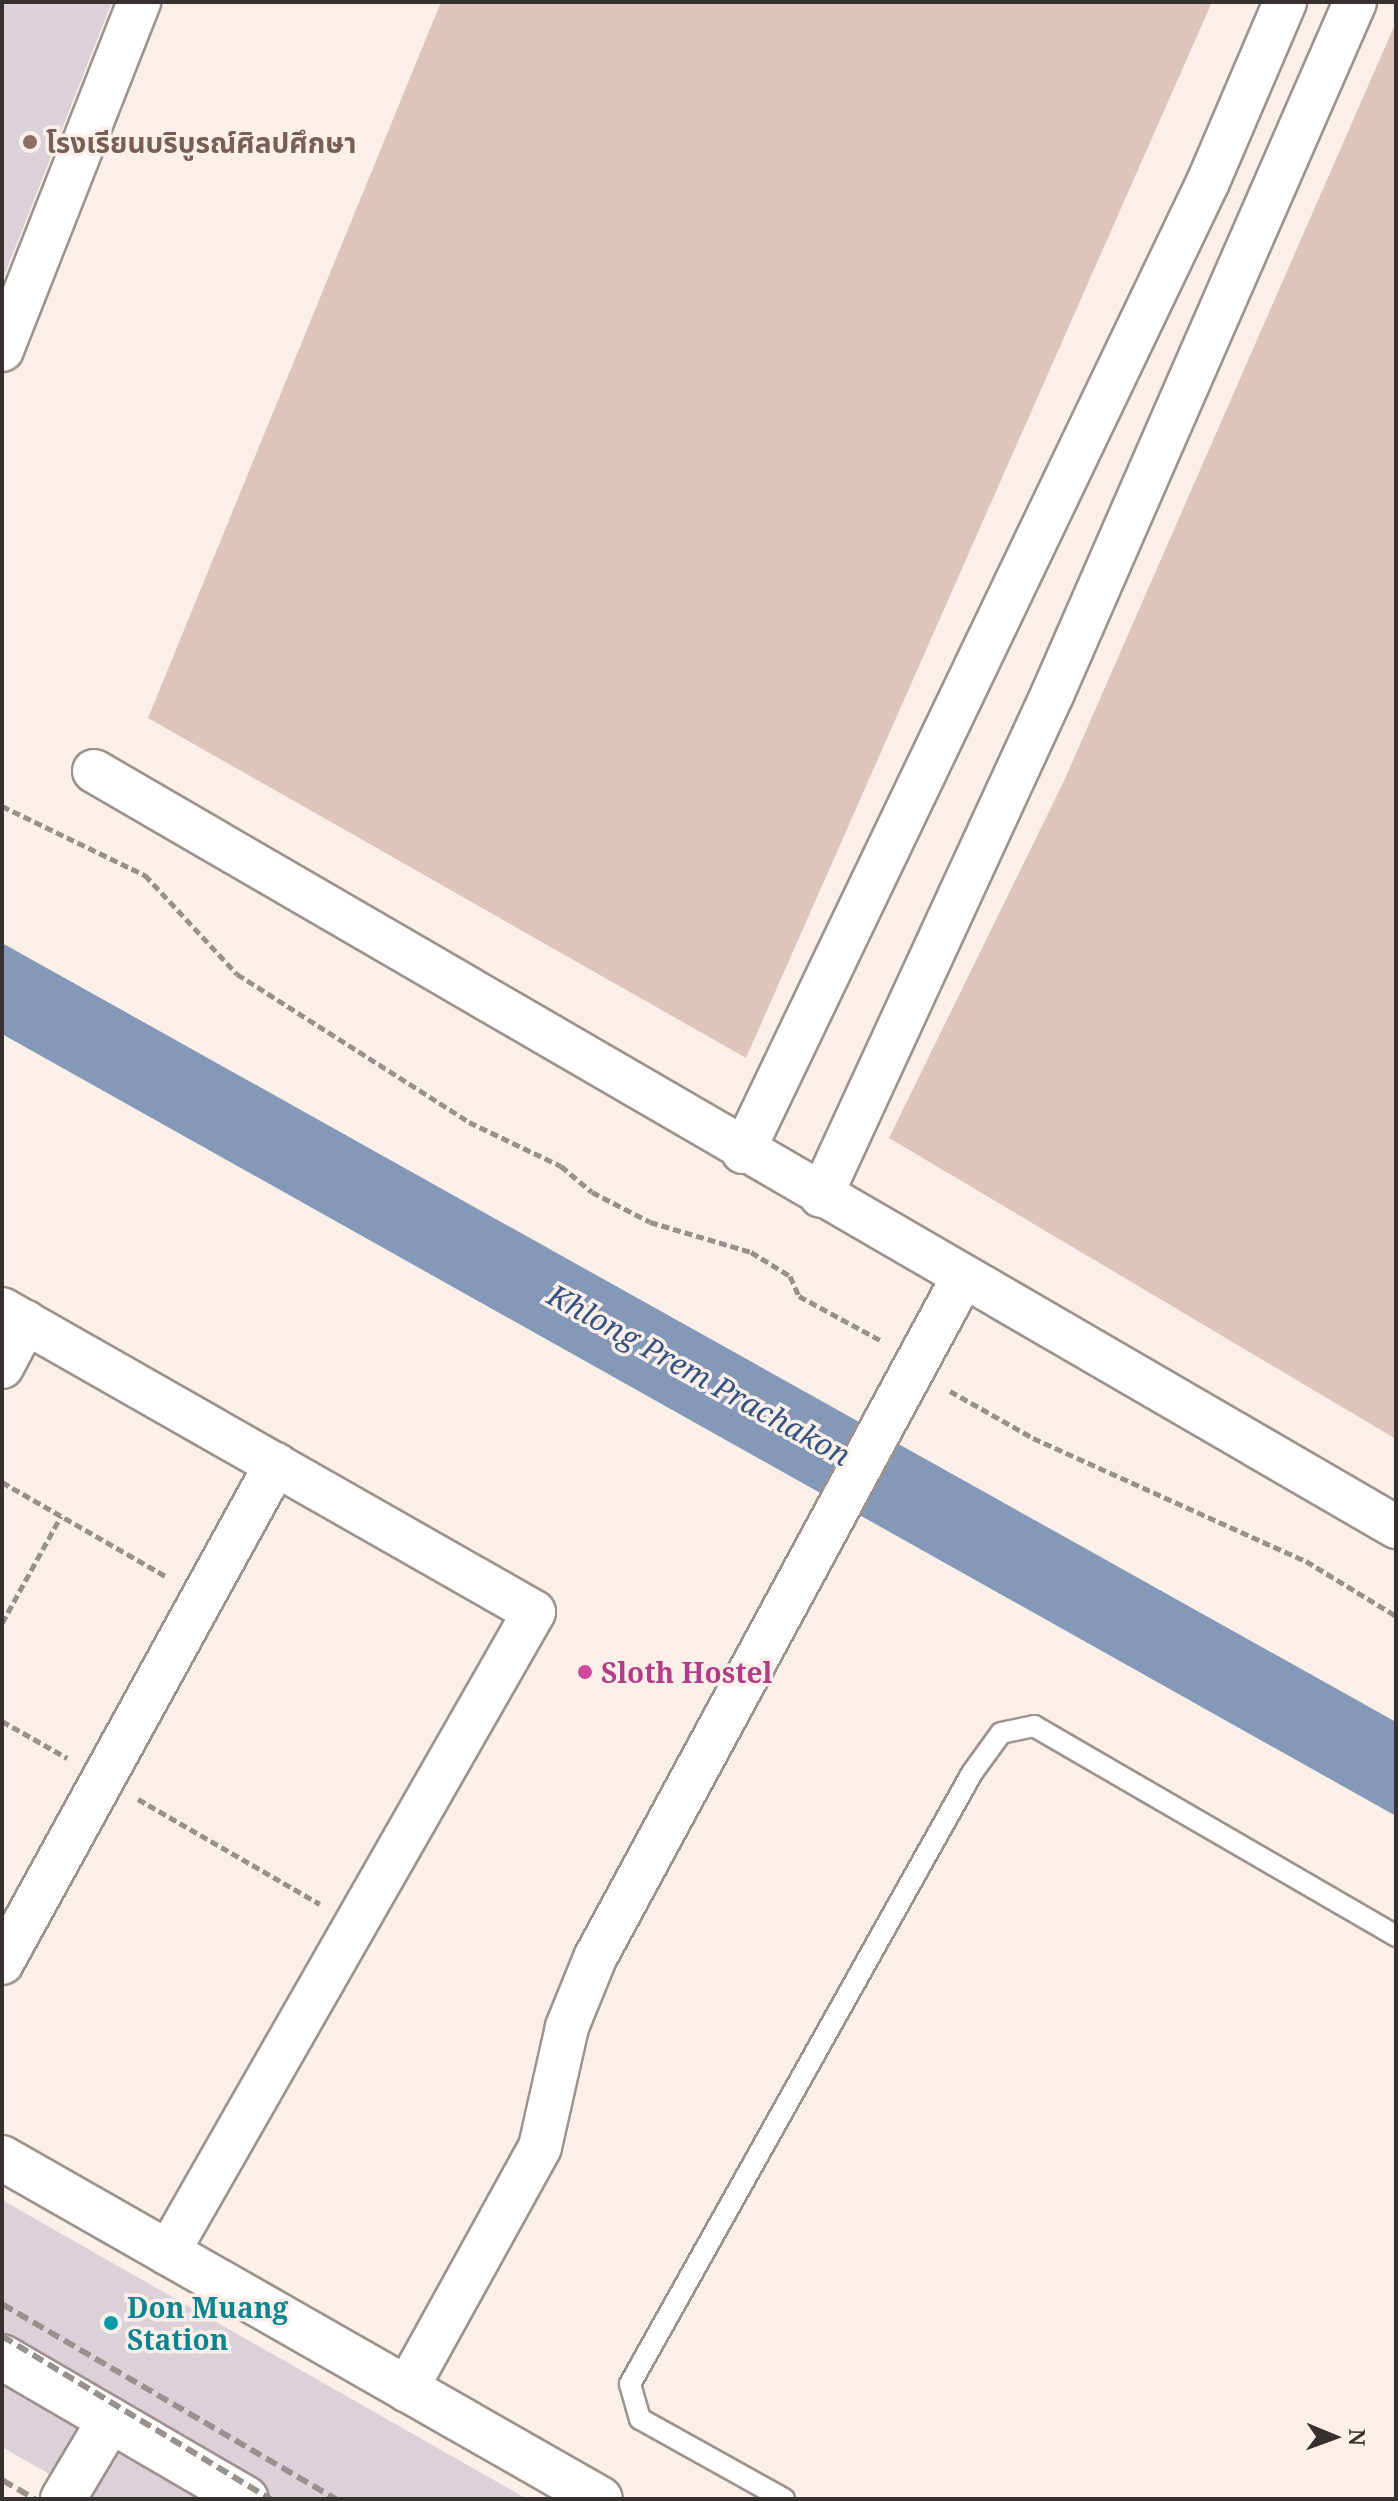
<!DOCTYPE html>
<meta charset="utf-8">
<style>
body{margin:0}
#map{position:relative;width:1398px;height:2501px;overflow:hidden;background:#fbefea;font-family:"Noto Serif","Noto Sans Thai",serif}
div>[style]{position:absolute}
.green>*{inset:0;background:#dec4ba}
.water>*{inset:0;background:#8498b8}
.building>*{inset:0;background:#dbd1d9}
.path>*{height:5px;margin-top:-2.5px;transform-origin:0;background:repeating-linear-gradient(90deg,#99908d 0 8px,transparent 0 12px)}
.roads{filter:drop-shadow(2px 0 #9e928e) drop-shadow(-2px 0 #9e928e) drop-shadow(0 2px #9e928e) drop-shadow(0 -2px #9e928e)}
.lane>*{height:20px;margin:-10px;padding:0 10px;transform-origin:10px;border-radius:10px;background:#fff}
.street>*{height:42px;margin:-21px;padding:0 21px;transform-origin:21px;border-radius:21px;background:#fff}
.secondary>*{height:44px;margin:-22px;padding:0 22px;transform-origin:22px;border-radius:22px;background:#fff}
.highway>*{height:44px;margin:-22px;padding:0 22px;transform-origin:22px;border-radius:22px;background:#fff}
.rail>*{height:6px;margin-top:-3px;transform-origin:0;background:repeating-linear-gradient(90deg,#99918d 0 12px,transparent 0 18px)}
.dots>*{width:22px;height:22px;translate:-50% -50%;box-sizing:border-box;border:4px solid #fbefea;border-radius:50%}
span{translate:-50% -50%;white-space:nowrap;text-align:center;line-height:1.15;-webkit-text-stroke:7px #fbefea;paint-order:stroke}
.education-label{font-size:28px;color:#785e54;font-weight:700}
.left{translate:0 -50%;text-align:left}
.hotel-label{font-size:28px;color:#b23c85;font-weight:700}
.culture-label{font-size:28px;color:#0d838f;font-weight:700}
.water-label{font-size:30px;color:#36527f;font-style:italic}
.frame{position:absolute;inset:0;border:4px solid #36312f;pointer-events:none}
.north{position:absolute;left:1294px;top:2397px;width:80px;height:80px;-webkit-text-stroke:6px #fbefea;paint-order:stroke;rotate:91deg;font-size:22px;font-weight:700;line-height:32px;text-align:center;color:#36312f}
.north::after{content:'';display:block;margin:auto;width:28px;height:36px;background:#36312f;clip-path:polygon(50% 0,100% 100%,50% 72%,0 100%)}
</style>
<div id="map">
<div class="green">
<i style="clip-path:polygon(441px 2px,1212px 2px,746px 1058px,148px 718px)"></i>
<i style="clip-path:polygon(1396px 22px,1396px 1439px,889px 1138px,1064px 781px)"></i>
</div>
<div class="water">
<i style="clip-path:polygon(2px 943px,1396px 1722px,1396px 1816px,2px 1034px)"></i>
</div>
<div class="building">
<i style="clip-path:polygon(2px 2px,112px 2px,2px 281px)"></i>
<i style="clip-path:polygon(2px 2200px,527px 2499px,93px 2499px,2px 2447px)"></i>
</div>
<div class="path">
<i style="left:2px;top:806px;width:159px;rotate:25.8deg"></i>
<i style="left:145px;top:875px;width:135px;rotate:47.1deg"></i>
<i style="left:237px;top:974px;width:275px;rotate:32.5deg"></i>
<i style="left:469px;top:1122px;width:102px;rotate:25.6deg"></i>
<i style="left:561px;top:1166px;width:40px;rotate:40deg"></i>
<i style="left:592px;top:1192px;width:65px;rotate:27.3deg"></i>
<i style="left:650px;top:1222px;width:105px;rotate:16.5deg"></i>
<i style="left:751px;top:1252px;width:46px;rotate:31.6deg"></i>
<i style="left:790px;top:1276px;width:22px;rotate:66deg"></i>
<i style="left:799px;top:1296px;width:92px;rotate:28.5deg"></i>
<i style="left:950px;top:1391px;width:95px;rotate:29.5deg"></i>
<i style="left:1033px;top:1438px;width:299px;rotate:24.3deg"></i>
<i style="left:1306px;top:1561px;width:105px;rotate:31.4deg"></i>
<i style="left:2px;top:1482px;width:190px;rotate:29.9deg"></i>
<i style="left:2px;top:1623px;width:122px;rotate:-61.1deg"></i>
<i style="left:2px;top:1721px;width:75px;rotate:29.6deg"></i>
<i style="left:138px;top:1799px;width:210px;rotate:30deg"></i>
</div>
<div class="roads">
<div class="lane">
<i style="left:784px;top:2499px;width:165px;rotate:-150.9deg"></i>
<i style="left:640px;top:2419px;width:36px;rotate:-106deg"></i>
<i style="left:630px;top:2384px;width:700px;rotate:-60.76deg"></i>
<i style="left:972px;top:1773px;width:49px;rotate:-54.1deg"></i>
<i style="left:1001px;top:1733px;width:34px;rotate:-12deg"></i>
<i style="left:1034px;top:1726px;width:419px;rotate:30.1deg"></i>
</div>
<div class="street">
<i style="left:2px;top:350px;width:374px;rotate:-68.5deg"></i>
<i style="left:94px;top:771px;width:1506px;rotate:30.14deg"></i>
<i style="left:743px;top:1152px;width:1076px;rotate:-64.39deg"></i>
<i style="left:1208px;top:182px;width:196px;rotate:-66.8deg"></i>
<i style="left:821px;top:1196px;width:552px;rotate:-65.25deg"></i>
<i style="left:1052px;top:695px;width:756px;rotate:-66.38deg"></i>
<i style="left:2px;top:1309px;width:612px;rotate:29.66deg"></i>
<i style="left:534px;top:1612px;width:739px;rotate:119.75deg"></i>
<i style="left:2px;top:1367px;width:51px;rotate:-61.9deg"></i>
<i style="left:2px;top:1963px;width:569px;rotate:-61.23deg"></i>
<i style="left:406px;top:2390px;width:277px;rotate:-61.1deg"></i>
<i style="left:540px;top:2147px;width:123px;rotate:-77.3deg"></i>
<i style="left:567px;top:2027px;width:74px;rotate:-67.9deg"></i>
<i style="left:595px;top:1958px;width:774px;rotate:-61.61deg"></i>
</div>
<div class="secondary">
<i style="left:2px;top:2158px;width:688px;rotate:29.69deg"></i>
<i style="left:2px;top:2357px;width:282px;rotate:30.2deg"></i>
</div>
<div class="highway">
<i style="left:63px;top:2499px;width:92px;rotate:-59.3deg"></i>
</div>
</div>
<div class="rail">
<i style="left:2px;top:2304px;width:387px;rotate:30.3deg"></i>
<i style="left:2px;top:2336px;width:314px;rotate:31.3deg"></i>
<i style="left:2px;top:2480px;width:38px;rotate:30deg"></i>
</div>
<div class="dots">
<i style="left:30px;top:142px;background:#8d6e63"></i>
<i style="left:585px;top:1672px;background:#d1479c"></i>
<i style="left:111px;top:2323px;background:#0f9aa8"></i>
</div>
<div class="education-label">
<span class="left" style="left:46px;top:142px">โรงเรียนบริบูรณ์ศิลปศึกษา</span>
</div>
<div class="hotel-label">
<span class="left" style="left:601px;top:1672px">Sloth Hostel</span>
</div>
<div class="culture-label">
<span class="left" style="left:127px;top:2323px">Don Muang<br>Station</span>
</div>
<div class="water-label">
<span style="left:699px;top:1375px;rotate:29deg">Khlong Prem Prachakon</span>
</div>
<div class="frame"></div>
<div class="north">N</div>
</div>
